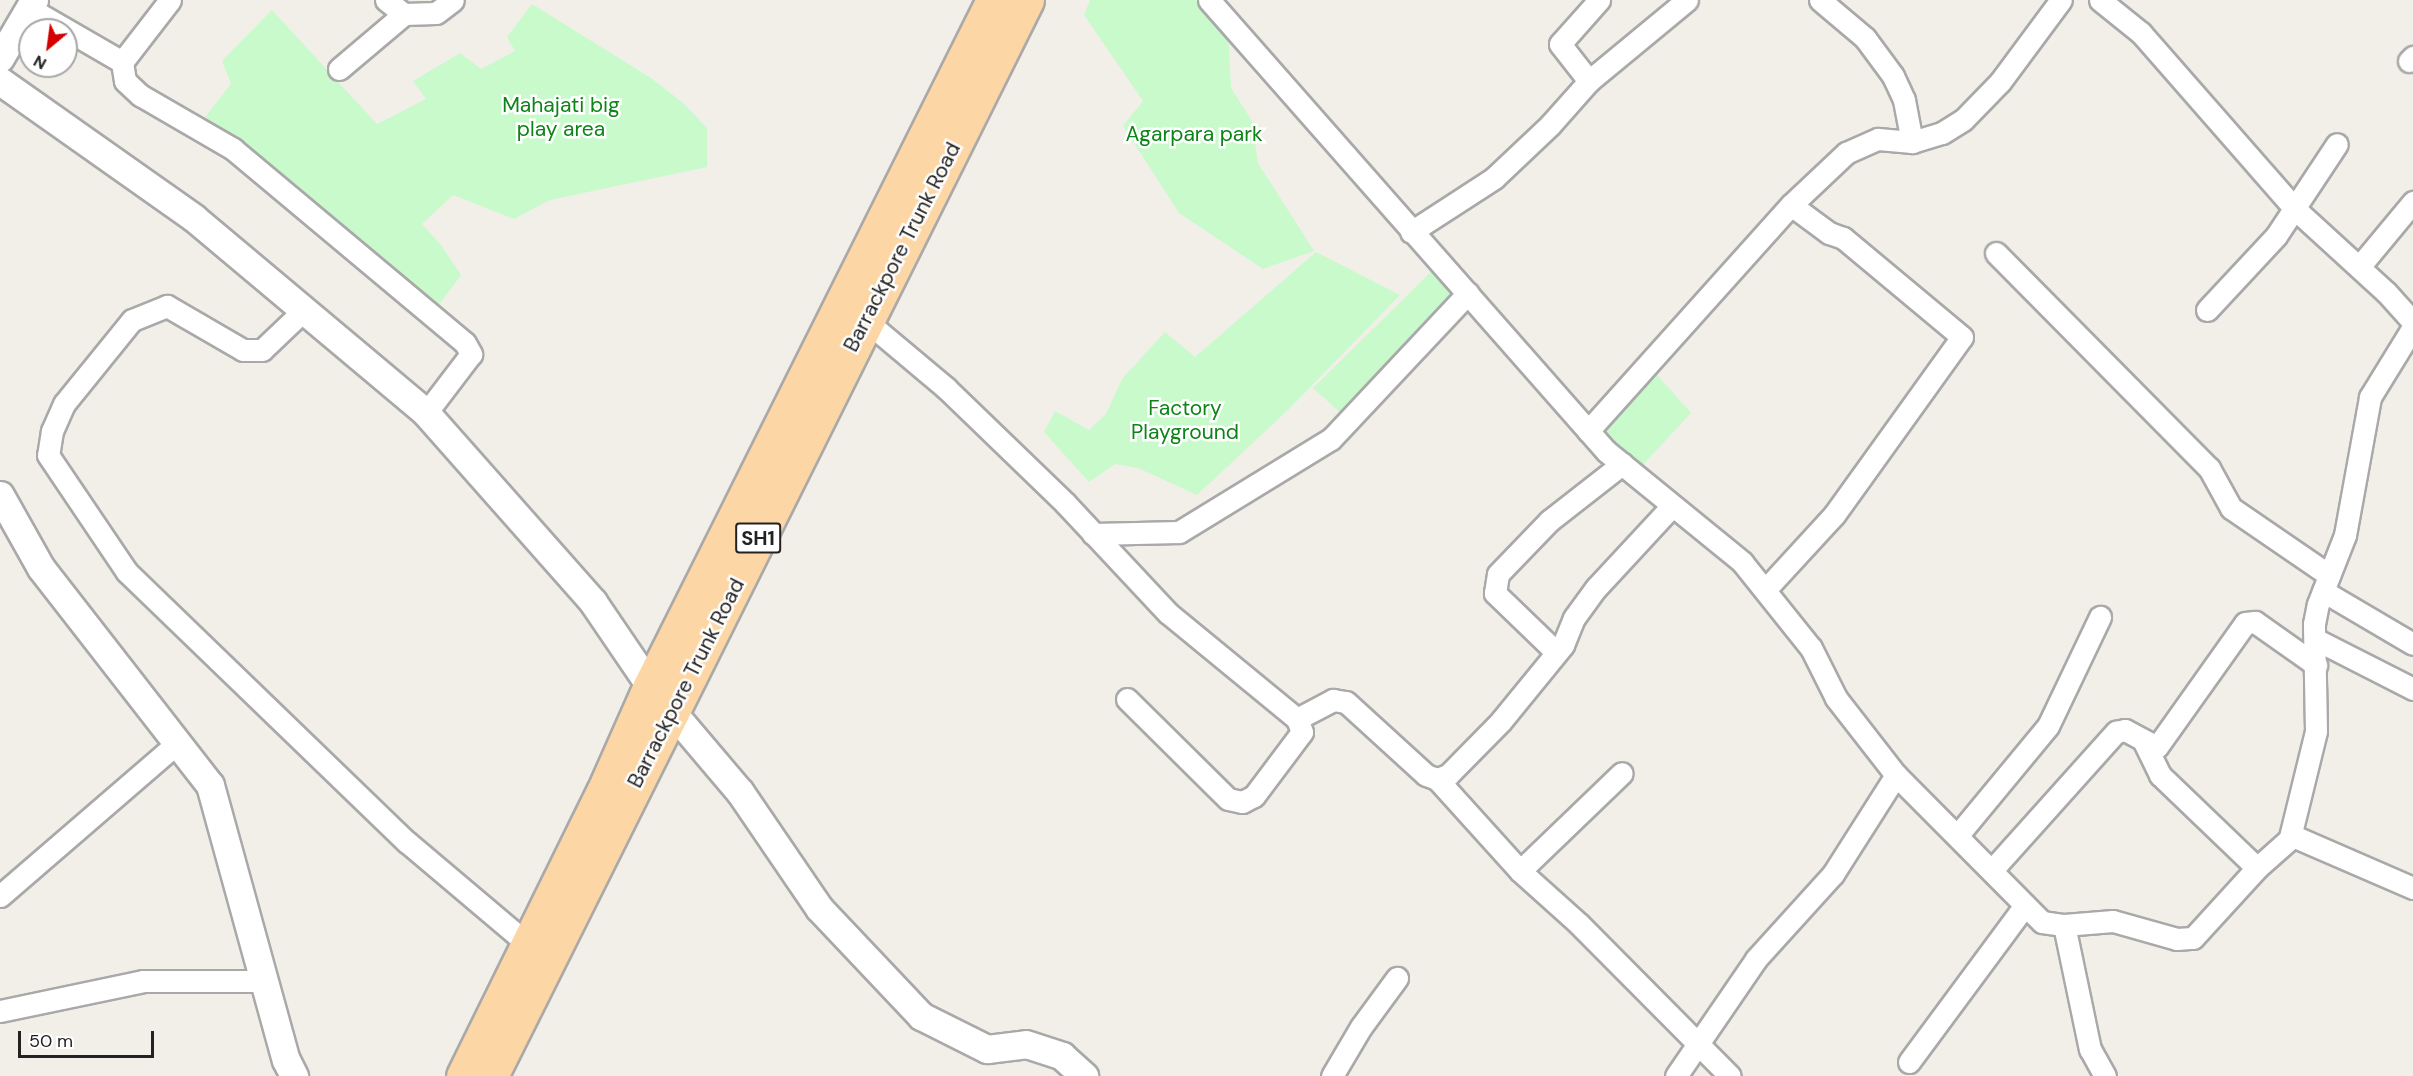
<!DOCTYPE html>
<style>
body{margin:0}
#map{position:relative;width:2413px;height:1076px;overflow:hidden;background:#f2efe9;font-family:"DM Sans",sans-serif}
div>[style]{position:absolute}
.park>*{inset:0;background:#c8facc}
.roads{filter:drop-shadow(2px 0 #a9a9a9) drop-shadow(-2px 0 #a9a9a9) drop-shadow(0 2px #a9a9a9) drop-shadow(0 -2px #a9a9a9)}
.minor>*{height:21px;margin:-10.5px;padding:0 10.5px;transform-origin:10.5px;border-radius:10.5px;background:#fff}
.tertiary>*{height:27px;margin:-13.5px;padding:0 13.5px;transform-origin:13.5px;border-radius:13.5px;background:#fff}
.primary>*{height:33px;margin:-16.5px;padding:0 16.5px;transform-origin:16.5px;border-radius:16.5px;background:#fcd6a4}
span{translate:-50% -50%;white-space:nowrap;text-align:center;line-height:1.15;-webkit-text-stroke:5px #fff;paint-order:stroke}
.shield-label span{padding:2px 4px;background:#fff;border:2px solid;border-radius:4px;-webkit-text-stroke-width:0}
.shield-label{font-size:20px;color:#222;font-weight:700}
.park-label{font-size:21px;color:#0c8416}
.street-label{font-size:21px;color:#222}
.north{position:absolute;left:18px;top:18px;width:60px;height:60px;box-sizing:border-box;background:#fff;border:2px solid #a7a7a7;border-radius:50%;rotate:209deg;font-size:16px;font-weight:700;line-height:24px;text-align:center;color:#222}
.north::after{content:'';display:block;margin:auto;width:21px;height:27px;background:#d40000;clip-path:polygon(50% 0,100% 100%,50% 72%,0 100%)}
.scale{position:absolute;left:18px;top:1031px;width:136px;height:27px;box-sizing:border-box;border:3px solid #222;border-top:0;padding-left:8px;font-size:18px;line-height:21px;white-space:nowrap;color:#222;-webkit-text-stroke:4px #fff;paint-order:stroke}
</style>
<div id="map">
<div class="park">
<i style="clip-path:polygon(1090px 0,1199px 0,1228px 31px,1231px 88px,1252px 121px,1258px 163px,1314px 251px,1263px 269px,1179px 213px,1123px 126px,1143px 101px,1084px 15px)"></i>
<i style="clip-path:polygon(532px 4px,651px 78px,683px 103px,707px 128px,707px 167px,550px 200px,514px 219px,453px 195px,422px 224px,441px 245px,461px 275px,435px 310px,205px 117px,231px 84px,222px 61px,272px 10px,377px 124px,426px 99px,413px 81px,460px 53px,481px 69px,515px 51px,507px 37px)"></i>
<i style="clip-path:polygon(1316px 252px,1400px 295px,1289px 409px,1197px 495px,1138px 468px,1115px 464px,1089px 482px,1044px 432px,1055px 411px,1089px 430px,1106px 414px,1122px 379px,1165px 332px,1195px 357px)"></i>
<i style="clip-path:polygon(1438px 265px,1466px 294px,1343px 415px,1313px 388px)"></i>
<i style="clip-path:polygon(1652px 369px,1691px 413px,1639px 469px,1599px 426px)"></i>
</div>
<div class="roads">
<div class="minor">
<i style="left:170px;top:0;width:78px;rotate:127.7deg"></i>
<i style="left:122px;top:62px;width:19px;rotate:81deg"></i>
<i style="left:125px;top:81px;width:21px;rotate:43deg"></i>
<i style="left:140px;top:95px;width:108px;rotate:30.1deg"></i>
<i style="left:233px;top:149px;width:302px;rotate:39.9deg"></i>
<i style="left:465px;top:343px;width:13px;rotate:61deg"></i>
<i style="left:471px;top:354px;width:74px;rotate:127.3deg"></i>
<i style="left:386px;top:0;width:23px;rotate:38deg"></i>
<i style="left:404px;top:14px;width:32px;rotate:-2deg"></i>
<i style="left:436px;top:13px;width:21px;rotate:-37deg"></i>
<i style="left:1209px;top:0;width:601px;rotate:48.64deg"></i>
<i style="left:1606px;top:451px;width:176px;rotate:39.2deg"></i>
<i style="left:1742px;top:562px;width:110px;rotate:51.3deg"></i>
<i style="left:1811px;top:648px;width:56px;rotate:63.4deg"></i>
<i style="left:1836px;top:698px;width:98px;rotate:52.1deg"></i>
<i style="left:1896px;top:775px;width:207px;rotate:45.2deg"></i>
<i style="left:2042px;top:922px;width:22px;rotate:8deg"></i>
<i style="left:2064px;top:925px;width:49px;rotate:-4.7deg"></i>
<i style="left:2113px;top:921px;width:66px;rotate:15.7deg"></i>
<i style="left:2177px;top:939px;width:16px;rotate:-4deg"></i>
<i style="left:2193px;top:938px;width:95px;rotate:-47.6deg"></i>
<i style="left:2257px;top:868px;width:48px;rotate:-41.6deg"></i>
<i style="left:2293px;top:836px;width:131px;rotate:23.4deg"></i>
<i style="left:1820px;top:0;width:59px;rotate:40.2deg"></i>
<i style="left:1865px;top:38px;width:47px;rotate:53.6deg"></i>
<i style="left:1893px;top:76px;width:26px;rotate:65deg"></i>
<i style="left:1904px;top:100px;width:43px;rotate:79.2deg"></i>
<i style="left:2100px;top:0;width:53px;rotate:38.8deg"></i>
<i style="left:2141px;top:33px;width:234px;rotate:48.8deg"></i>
<i style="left:2295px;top:209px;width:123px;rotate:42.4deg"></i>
<i style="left:2386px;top:292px;width:40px;rotate:48deg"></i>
<i style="left:29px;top:8px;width:108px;rotate:30.1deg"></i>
<i style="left:2409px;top:61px;width:6px;rotate:-45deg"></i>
<i style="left:339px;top:69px;width:85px;rotate:-40.2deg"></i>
<i style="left:1589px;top:81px;width:47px;rotate:-128.1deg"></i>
<i style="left:1560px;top:44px;width:59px;rotate:-48.4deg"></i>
<i style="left:1411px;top:232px;width:99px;rotate:-33deg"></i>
<i style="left:1494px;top:178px;width:77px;rotate:-43.4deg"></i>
<i style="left:1550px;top:125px;width:59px;rotate:-48.4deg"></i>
<i style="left:1589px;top:81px;width:127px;rotate:-39.6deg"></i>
<i style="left:1996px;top:253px;width:303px;rotate:45.3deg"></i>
<i style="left:2209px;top:468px;width:46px;rotate:61.2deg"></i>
<i style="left:2231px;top:508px;width:119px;rotate:34.4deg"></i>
<i style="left:2359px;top:267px;width:85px;rotate:-50.3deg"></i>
<i style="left:304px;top:310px;width:58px;rotate:136.4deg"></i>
<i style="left:262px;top:350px;width:19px;rotate:180deg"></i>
<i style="left:243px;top:350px;width:88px;rotate:-149.9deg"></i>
<i style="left:167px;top:306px;width:38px;rotate:158deg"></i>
<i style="left:132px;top:320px;width:108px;rotate:129deg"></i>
<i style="left:64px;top:404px;width:30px;rotate:114deg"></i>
<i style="left:52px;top:431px;width:24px;rotate:99deg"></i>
<i style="left:48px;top:455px;width:141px;rotate:56deg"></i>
<i style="left:127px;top:572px;width:389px;rotate:44deg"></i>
<i style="left:407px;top:842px;width:160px;rotate:40.2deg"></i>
<i style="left:2207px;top:310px;width:101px;rotate:-47deg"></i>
<i style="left:2276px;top:236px;width:110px;rotate:-56.5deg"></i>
<i style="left:865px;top:320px;width:106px;rotate:40deg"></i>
<i style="left:946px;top:388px;width:165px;rotate:44deg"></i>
<i style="left:1065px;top:503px;width:151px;rotate:46.9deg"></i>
<i style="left:1168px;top:613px;width:167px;rotate:39.4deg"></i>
<i style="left:1297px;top:719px;width:14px;rotate:69deg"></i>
<i style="left:1302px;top:732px;width:80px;rotate:126.9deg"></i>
<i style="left:1254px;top:796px;width:13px;rotate:153deg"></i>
<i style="left:1242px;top:802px;width:14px;rotate:-168deg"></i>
<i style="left:1228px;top:799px;width:142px;rotate:-135.3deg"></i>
<i style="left:1588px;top:431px;width:304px;rotate:-48.1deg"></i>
<i style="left:1791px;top:205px;width:76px;rotate:-43.4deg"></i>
<i style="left:1846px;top:153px;width:35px;rotate:-24deg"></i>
<i style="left:1878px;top:139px;width:34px;rotate:5deg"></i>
<i style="left:1912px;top:142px;width:31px;rotate:-17deg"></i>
<i style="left:1942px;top:133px;width:25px;rotate:-32deg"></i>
<i style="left:1963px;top:120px;width:53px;rotate:-45.8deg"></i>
<i style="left:2000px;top:82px;width:102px;rotate:-53.4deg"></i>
<i style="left:1093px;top:534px;width:86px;rotate:-1.3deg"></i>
<i style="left:1179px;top:532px;width:178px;rotate:-31.5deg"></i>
<i style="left:1331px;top:439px;width:200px;rotate:-46.8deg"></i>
<i style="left:1765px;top:590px;width:102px;rotate:-47.4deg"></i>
<i style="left:1834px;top:515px;width:219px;rotate:-54.3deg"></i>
<i style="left:1962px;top:337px;width:155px;rotate:-140.2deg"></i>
<i style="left:1843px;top:238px;width:15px;rotate:-160deg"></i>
<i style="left:1829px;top:233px;width:47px;rotate:-143.6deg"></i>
<i style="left:2323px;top:591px;width:104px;rotate:30.5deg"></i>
<i style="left:2315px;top:639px;width:110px;rotate:27deg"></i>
<i style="left:1556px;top:652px;width:85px;rotate:-136deg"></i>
<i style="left:1495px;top:593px;width:19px;rotate:-81deg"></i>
<i style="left:1498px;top:574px;width:74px;rotate:-46.1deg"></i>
<i style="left:1549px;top:521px;width:93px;rotate:-38deg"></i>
<i style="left:1297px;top:719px;width:41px;rotate:-27.8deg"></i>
<i style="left:1333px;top:700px;width:13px;rotate:9deg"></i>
<i style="left:1346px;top:702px;width:108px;rotate:42.4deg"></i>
<i style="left:1426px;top:775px;width:12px;rotate:20deg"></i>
<i style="left:1437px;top:779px;width:12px;rotate:-20deg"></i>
<i style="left:1448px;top:775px;width:76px;rotate:-45.5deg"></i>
<i style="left:1501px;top:721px;width:98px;rotate:-50.8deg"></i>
<i style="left:1563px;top:645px;width:29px;rotate:-68deg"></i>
<i style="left:1574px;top:618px;width:37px;rotate:-54deg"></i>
<i style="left:1596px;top:588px;width:112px;rotate:-47.2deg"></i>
<i style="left:2144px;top:742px;width:37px;rotate:64deg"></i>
<i style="left:2160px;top:775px;width:134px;rotate:43.8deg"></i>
<i style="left:1437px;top:779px;width:124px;rotate:47.9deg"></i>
<i style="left:1520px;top:871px;width:79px;rotate:41.9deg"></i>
<i style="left:1579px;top:924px;width:214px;rotate:45.2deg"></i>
<i style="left:1957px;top:836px;width:143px;rotate:-50.4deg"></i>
<i style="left:2048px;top:726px;width:121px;rotate:-64.5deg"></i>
<i style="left:2290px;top:837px;width:109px;rotate:-76.2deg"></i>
<i style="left:2316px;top:731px;width:107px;rotate:-91.1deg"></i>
<i style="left:2314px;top:624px;width:20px;rotate:-79deg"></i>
<i style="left:2318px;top:604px;width:74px;rotate:-68.6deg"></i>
<i style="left:2345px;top:535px;width:140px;rotate:-79.7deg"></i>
<i style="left:2370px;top:397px;width:82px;rotate:-58.4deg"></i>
<i style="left:1992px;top:870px;width:186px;rotate:-48.1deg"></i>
<i style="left:2116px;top:732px;width:9px;rotate:-13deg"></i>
<i style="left:2125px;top:730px;width:36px;rotate:28deg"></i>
<i style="left:2157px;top:747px;width:152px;rotate:-54.6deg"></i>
<i style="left:2245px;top:623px;width:10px;rotate:-6deg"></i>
<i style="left:2255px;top:622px;width:75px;rotate:35.2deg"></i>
<i style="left:1520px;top:871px;width:141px;rotate:-43.9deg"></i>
<i style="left:0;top:896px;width:234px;rotate:-40.8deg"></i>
<i style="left:2064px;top:925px;width:127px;rotate:78.2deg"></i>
<i style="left:2090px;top:1049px;width:31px;rotate:61deg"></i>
<i style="left:0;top:1011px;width:146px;rotate:-11.8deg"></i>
<i style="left:143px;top:981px;width:122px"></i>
<i style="left:1909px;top:1062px;width:195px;rotate:-53.5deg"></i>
<i style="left:1332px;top:1076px;width:57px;rotate:-59.4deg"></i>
<i style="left:1361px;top:1027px;width:61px;rotate:-53.7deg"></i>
<i style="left:1676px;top:1076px;width:142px;rotate:-55.6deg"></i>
<i style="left:1756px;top:959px;width:115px;rotate:-47.8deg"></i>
<i style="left:1833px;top:874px;width:117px;rotate:-57.5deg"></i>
</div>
<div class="tertiary">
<i style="left:0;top:58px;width:67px;rotate:-59.6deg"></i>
<i style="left:0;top:81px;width:237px;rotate:35.2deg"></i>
<i style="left:194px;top:218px;width:303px;rotate:40deg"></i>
<i style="left:426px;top:413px;width:252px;rotate:48.5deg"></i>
<i style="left:593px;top:602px;width:102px;rotate:55.8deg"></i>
<i style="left:650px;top:686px;width:139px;rotate:49.7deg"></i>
<i style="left:740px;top:792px;width:140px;rotate:55.7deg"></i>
<i style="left:819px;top:908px;width:149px;rotate:46.6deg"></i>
<i style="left:921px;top:1016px;width:74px;rotate:26.6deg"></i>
<i style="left:987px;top:1049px;width:39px;rotate:-7deg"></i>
<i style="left:1026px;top:1044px;width:38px;rotate:18deg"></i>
<i style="left:1062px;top:1056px;width:30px;rotate:42deg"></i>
<i style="left:0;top:495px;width:84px;rotate:60.7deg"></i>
<i style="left:41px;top:568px;width:275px;rotate:52.1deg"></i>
<i style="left:210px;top:785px;width:285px;rotate:74.6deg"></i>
<i style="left:286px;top:1060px;width:18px;rotate:63deg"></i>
</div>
<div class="primary">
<i style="left:463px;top:1076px;width:317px;rotate:-63.8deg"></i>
<i style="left:603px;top:792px;width:116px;rotate:-66.1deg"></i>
<i style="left:650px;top:686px;width:767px;rotate:-63.43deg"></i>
<i style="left:491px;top:1076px;width:1202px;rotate:-63.52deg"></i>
</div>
</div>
<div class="shield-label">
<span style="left:758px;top:538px">SH1</span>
</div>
<div class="park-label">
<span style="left:561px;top:117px">Mahajati big<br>play area</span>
<span style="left:1194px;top:134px">Agarpara park</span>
<span style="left:1185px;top:420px">Factory<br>Playground</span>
</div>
<div class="street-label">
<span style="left:902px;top:247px;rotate:-63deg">Barrackpore Trunk Road</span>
<span style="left:686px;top:683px;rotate:-63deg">Barrackpore Trunk Road</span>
</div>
<div class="north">N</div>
<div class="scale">50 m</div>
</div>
